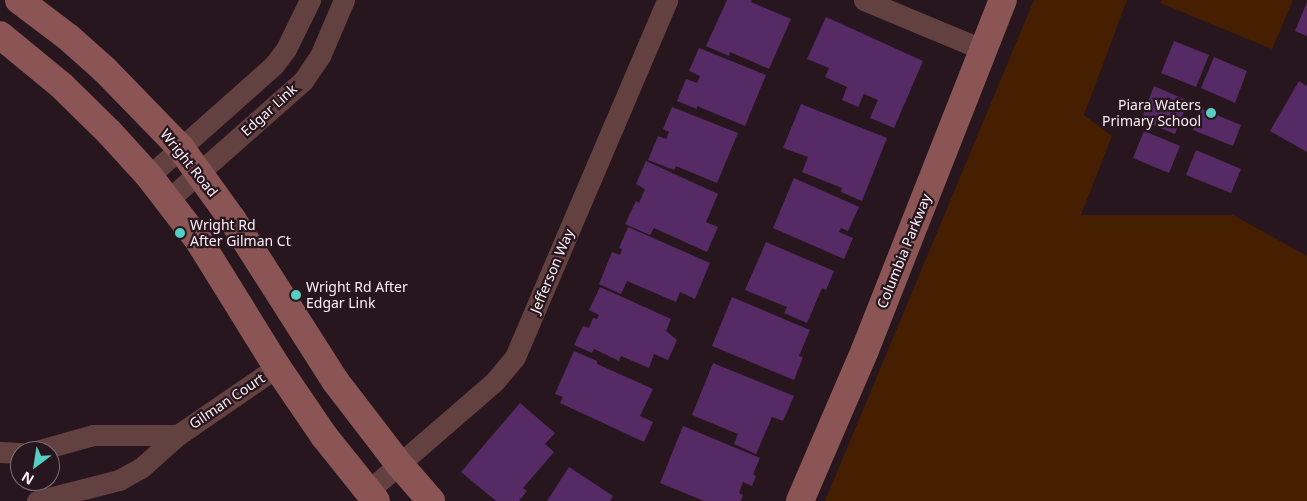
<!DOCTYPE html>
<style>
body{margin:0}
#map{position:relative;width:1307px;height:501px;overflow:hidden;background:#28161f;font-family:"Noto Sans",sans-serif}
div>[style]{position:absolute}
.green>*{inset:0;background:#461e00}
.building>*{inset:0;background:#552a65}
.street>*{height:21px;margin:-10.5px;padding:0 10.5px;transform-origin:10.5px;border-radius:10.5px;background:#644141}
.secondary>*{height:28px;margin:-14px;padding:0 14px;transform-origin:14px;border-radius:14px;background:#8b5555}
.dots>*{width:14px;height:14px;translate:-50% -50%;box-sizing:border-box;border:2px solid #28161f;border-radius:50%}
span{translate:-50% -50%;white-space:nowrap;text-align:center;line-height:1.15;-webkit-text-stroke:4.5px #28161f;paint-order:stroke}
.poi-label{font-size:14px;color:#fef0f6}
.right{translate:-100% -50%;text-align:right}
.left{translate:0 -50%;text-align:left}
.street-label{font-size:14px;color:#fef0f6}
.north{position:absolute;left:10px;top:441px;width:50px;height:50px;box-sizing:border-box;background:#28161f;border:1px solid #7e6d75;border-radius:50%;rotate:211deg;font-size:14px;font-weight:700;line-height:20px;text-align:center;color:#fef0f6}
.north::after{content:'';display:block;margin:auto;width:18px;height:22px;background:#56cec3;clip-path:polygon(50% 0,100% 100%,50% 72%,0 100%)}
</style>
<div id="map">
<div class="green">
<i style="clip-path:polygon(1034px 0,1127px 0,1084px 115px,1112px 136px,1081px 215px,1233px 215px,1307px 256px,1307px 501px,825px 501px)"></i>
<i style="clip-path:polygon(1161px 0,1293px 0,1272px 49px,1160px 3px)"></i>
</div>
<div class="building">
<i style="clip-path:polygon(727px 0,752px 0,751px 2px,791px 19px,769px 69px,730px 52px,729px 56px,706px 46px)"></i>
<i style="clip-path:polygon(1307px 2px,1307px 36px,1295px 31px)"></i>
<i style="clip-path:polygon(826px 17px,923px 61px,894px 128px,870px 118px,878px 100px,864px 94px,858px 107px,842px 100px,847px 87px,825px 77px,829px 68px,807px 59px)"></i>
<i style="clip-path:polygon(1174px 41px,1209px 55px,1196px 87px,1161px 73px)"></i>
<i style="clip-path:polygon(699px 48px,766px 75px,745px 126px,697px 106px,697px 109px,677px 101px,686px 79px,697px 83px,700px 76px,689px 71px)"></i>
<i style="clip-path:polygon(1214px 57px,1247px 71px,1235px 103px,1201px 88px)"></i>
<i style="clip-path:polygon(1299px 81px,1307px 86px,1307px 152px,1270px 131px)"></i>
<i style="clip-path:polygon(1154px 86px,1188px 101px,1175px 134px,1141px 120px)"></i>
<i style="clip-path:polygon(801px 104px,887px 138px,862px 201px,841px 192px,842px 188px,802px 172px,808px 157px,783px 148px)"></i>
<i style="clip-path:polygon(672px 107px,738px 133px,717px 183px,676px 166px,674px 170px,648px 160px,658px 136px,666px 139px,669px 132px,663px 129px)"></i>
<i style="clip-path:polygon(1202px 109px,1241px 125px,1233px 146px,1193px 130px)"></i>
<i style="clip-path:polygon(1144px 131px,1180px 146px,1169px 173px,1133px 158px)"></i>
<i style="clip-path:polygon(1196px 150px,1241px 169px,1231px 193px,1186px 175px)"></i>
<i style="clip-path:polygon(646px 161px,718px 194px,706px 222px,718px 227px,707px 252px,654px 228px,650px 235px,625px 224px,636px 201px,639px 203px,645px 189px,636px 184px)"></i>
<i style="clip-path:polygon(794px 178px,859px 207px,848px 231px,841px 228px,839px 232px,853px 238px,844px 259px,773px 228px)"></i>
<i style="clip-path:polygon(628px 227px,710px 263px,695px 299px,680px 292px,676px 302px,627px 281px,621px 294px,599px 284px,612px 252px,620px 255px,622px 249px,619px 248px)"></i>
<i style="clip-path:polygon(766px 242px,834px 271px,826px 290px,822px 288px,807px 323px,784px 313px,787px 307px,745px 290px)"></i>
<i style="clip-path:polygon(600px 287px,671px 319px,666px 331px,677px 340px,668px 360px,654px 354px,649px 368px,621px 356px,619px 361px,594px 349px,592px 353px,574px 345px,583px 326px,589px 328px,593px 318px,597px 319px,599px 315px,589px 310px)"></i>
<i style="clip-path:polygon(732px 297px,810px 330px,799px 356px,803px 357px,794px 380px,712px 346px)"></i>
<i style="clip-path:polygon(574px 351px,597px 361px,597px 364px,653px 389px,640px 416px,653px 422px,644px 442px,560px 403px,563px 397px,555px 394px)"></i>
<i style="clip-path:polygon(713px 363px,794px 396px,783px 421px,772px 417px,756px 454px,734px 444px,738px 434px,692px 415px)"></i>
<i style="clip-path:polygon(520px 403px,555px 433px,545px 444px,554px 452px,523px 488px,527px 491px,519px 501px,496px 501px,461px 472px)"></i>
<i style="clip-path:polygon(683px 426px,760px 458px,753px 474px,756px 476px,752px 486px,743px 482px,739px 493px,743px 495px,741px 501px,704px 501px,660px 483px)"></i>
<i style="clip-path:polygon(569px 467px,613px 496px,610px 501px,547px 501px)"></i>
</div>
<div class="street">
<i style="left:864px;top:0;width:130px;rotate:22.6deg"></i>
<i style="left:149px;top:176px;width:167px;rotate:-41.6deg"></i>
<i style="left:274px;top:65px;width:20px;rotate:-53deg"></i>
<i style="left:286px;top:49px;width:55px;rotate:-63.9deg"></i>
<i style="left:168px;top:200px;width:180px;rotate:-41.4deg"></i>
<i style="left:303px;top:81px;width:30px;rotate:-56deg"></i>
<i style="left:320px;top:56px;width:61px;rotate:-66.8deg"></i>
<i style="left:36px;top:451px;width:59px;rotate:-15.7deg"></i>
<i style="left:93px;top:435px;width:85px"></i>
<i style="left:0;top:452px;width:20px;rotate:3deg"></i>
<i style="left:367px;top:492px;width:169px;rotate:-40.9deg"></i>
<i style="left:495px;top:381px;width:31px;rotate:-50deg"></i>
<i style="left:515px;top:357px;width:388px;rotate:-66.9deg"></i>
<i style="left:37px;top:501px;width:85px;rotate:-14.4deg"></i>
<i style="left:119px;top:480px;width:25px;rotate:-29deg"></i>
<i style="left:141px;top:468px;width:50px;rotate:-41.7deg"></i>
<i style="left:178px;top:435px;width:120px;rotate:-34.5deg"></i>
</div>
<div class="secondary">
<i style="left:19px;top:0;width:61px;rotate:37.1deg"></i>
<i style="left:68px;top:37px;width:50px;rotate:41.7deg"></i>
<i style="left:105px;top:70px;width:107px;rotate:45.8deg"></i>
<i style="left:180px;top:147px;width:89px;rotate:54.2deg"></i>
<i style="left:232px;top:219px;width:193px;rotate:57.5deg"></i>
<i style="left:336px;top:382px;width:103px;rotate:52.5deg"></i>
<i style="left:399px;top:464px;width:49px;rotate:49.1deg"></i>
<i style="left:0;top:35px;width:80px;rotate:39.4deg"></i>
<i style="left:62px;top:86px;width:66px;rotate:44.4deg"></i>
<i style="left:109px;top:132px;width:59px;rotate:47.7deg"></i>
<i style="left:149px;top:176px;width:82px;rotate:52.4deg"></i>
<i style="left:199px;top:241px;width:148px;rotate:58.2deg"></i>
<i style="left:277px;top:367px;width:83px;rotate:55.7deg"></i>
<i style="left:324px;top:436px;width:83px;rotate:51.3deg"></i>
<i style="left:800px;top:501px;width:164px;rotate:-66.7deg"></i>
<i style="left:865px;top:350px;width:376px;rotate:-68.5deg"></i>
</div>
<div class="dots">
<i style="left:1211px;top:113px;background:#56cec3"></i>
<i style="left:180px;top:233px;background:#56cec3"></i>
<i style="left:296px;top:295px;background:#56cec3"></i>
</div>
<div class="poi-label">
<span class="right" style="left:1201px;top:113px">Piara Waters<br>Primary School</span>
<span class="left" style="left:190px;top:233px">Wright Rd<br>After Gilman Ct</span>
<span class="left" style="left:306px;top:295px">Wright Rd After<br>Edgar Link</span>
</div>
<div class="street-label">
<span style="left:269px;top:110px;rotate:-42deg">Edgar Link</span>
<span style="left:189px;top:163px;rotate:51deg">Wright Road</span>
<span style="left:904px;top:251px;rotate:-68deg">Columbia Parkway</span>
<span style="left:552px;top:271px;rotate:-67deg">Jefferson Way</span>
<span style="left:227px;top:401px;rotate:-34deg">Gilman Court</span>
</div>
<div class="north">N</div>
</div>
